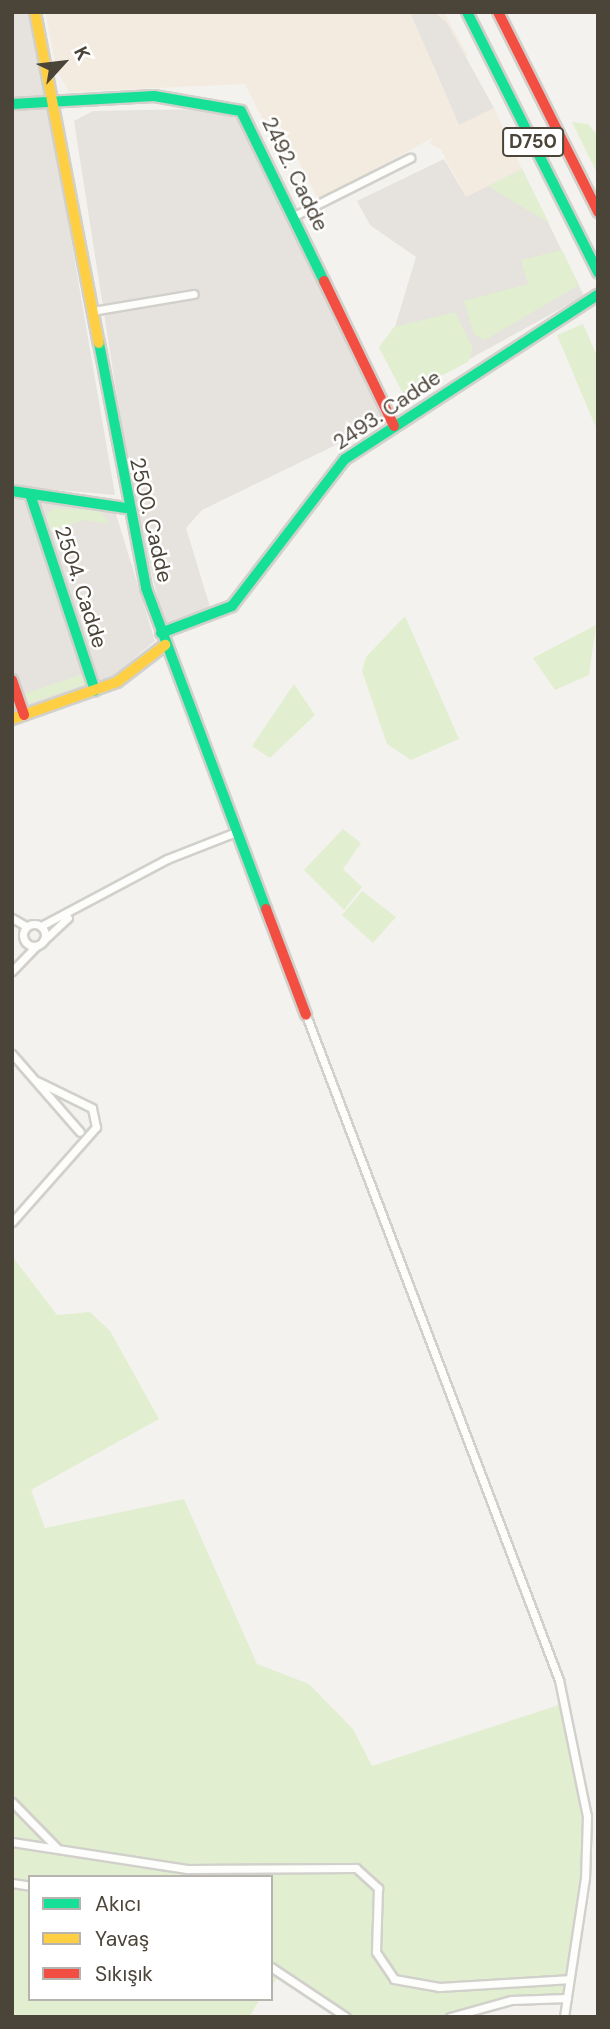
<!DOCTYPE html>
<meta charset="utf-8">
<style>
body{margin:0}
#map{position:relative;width:610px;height:2029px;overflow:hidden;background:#f4f2ee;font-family:"DM Sans",sans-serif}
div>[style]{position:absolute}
.commercial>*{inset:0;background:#f3ebdf}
.industrial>*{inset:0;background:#e6e2de}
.green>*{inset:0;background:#e1eecf}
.parking>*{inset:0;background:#e6e3df}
.roads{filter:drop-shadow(2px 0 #d2d0cb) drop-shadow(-2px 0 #d2d0cb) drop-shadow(0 2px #d2d0cb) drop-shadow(0 -2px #d2d0cb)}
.street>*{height:7px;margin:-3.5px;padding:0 3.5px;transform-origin:3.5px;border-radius:3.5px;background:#fdfdfc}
.street>.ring{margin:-3.5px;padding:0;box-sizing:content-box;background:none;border:7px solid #fdfdfc;border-radius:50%}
.fast>*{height:10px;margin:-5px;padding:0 5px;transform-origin:5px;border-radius:5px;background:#16e098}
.slow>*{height:10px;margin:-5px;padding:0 5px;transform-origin:5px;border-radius:5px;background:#ffcf43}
.jam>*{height:10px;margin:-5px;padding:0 5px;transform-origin:5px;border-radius:5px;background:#f24e42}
span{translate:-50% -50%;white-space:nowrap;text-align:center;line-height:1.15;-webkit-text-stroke:5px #fff;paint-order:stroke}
.shield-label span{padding:2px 5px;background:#fff;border:2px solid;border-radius:5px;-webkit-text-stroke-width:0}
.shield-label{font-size:19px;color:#4b4439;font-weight:700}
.street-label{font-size:21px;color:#4b4439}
.frame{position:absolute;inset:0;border:14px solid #4b4439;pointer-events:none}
.legend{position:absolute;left:28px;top:1875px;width:245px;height:126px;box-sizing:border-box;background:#fff;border:2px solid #b7b4b0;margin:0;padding:9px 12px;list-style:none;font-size:21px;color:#4b4439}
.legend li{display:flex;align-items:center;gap:14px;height:35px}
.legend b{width:35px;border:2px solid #b7b4b0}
.north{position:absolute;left:28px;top:28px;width:70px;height:70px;-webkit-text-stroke:5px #fff;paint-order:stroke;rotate:63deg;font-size:19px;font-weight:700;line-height:28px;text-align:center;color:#4b4439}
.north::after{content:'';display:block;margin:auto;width:24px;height:32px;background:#4b4439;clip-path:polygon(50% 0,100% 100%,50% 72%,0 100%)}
</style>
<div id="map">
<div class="commercial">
<i style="clip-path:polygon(45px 12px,444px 12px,468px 56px,433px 67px,459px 124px,494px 108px,522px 169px,466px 197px,441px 150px,430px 144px,432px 138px,319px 201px,276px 117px,264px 122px,245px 84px,69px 92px,57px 71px)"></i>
</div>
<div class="industrial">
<i style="clip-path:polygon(12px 12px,32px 12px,115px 495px,12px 486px)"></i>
<i style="clip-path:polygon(210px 109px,237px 119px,247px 130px,385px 421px,202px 510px,186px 528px,210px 607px,164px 623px,133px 499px,74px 121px,93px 111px)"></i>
<i style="clip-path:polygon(444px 159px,466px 197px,522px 169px,584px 296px,404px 395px,379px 347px,391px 340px,416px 257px,370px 225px,357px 201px)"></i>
<i style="clip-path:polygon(12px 495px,115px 511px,155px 641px,104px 683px,12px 714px)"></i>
</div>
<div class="green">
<i style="clip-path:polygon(572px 122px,588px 124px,598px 136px,598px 175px)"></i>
<i style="clip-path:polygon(522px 169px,549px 223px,488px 186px)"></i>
<i style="clip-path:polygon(562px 250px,579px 285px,485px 340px,474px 334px,464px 301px,528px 284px,521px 260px)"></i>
<i style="clip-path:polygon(455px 312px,473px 349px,468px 362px,404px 395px,379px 347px,394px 327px)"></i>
<i style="clip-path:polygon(583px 324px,598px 358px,597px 430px,557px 335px)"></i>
<i style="clip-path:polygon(53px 508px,101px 511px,110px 524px,84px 520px,51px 532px,46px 516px)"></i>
<i style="clip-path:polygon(405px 616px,459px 739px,411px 760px,387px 744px,362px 671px,366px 657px)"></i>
<i style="clip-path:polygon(596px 625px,589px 675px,555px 690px,533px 658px)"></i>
<i style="clip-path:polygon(83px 674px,86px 684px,25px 705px,21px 695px)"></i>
<i style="clip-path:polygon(294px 684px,315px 715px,270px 758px,252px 746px)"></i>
<i style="clip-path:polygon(343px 829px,361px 843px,343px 869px,362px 887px,344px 910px,304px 870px)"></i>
<i style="clip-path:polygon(362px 891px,396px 917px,373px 943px,342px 915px)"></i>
<i style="clip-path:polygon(12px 1256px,57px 1315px,90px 1312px,110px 1331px,159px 1419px,31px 1490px,45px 1528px,184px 1499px,257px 1664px,309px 1684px,353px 1729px,372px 1766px,565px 1703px,587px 1816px,567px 1998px,511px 2000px,450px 2017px,346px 2017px,282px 1974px,271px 1985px,271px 1877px,30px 1877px,30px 1999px,260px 1999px,249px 2017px,12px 2017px)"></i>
</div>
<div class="parking">
<i style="clip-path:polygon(410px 12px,434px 12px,447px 23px,494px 108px,459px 125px)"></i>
<i style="clip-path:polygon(30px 21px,44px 91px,12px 94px,12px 27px)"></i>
</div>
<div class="roads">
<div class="street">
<i style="left:294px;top:216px;width:130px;rotate:-26.6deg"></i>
<i style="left:92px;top:311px;width:103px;rotate:-9.5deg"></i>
<i style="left:12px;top:918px;width:16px;rotate:30deg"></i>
<i class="ring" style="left:23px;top:924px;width:15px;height:15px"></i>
<i style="left:41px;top:926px;width:143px;rotate:-28deg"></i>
<i style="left:167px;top:859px;width:74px;rotate:-21.4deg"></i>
<i style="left:43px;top:941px;width:34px;rotate:-43deg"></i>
<i style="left:12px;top:971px;width:35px;rotate:-46deg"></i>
<i style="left:306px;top:1015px;width:712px;rotate:69.17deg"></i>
<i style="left:559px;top:1680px;width:139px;rotate:78.4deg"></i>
<i style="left:587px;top:1816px;width:62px;rotate:91.8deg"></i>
<i style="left:585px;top:1878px;width:141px;rotate:98.6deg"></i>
<i style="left:12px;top:1054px;width:103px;rotate:48.9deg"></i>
<i style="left:12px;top:1222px;width:127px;rotate:-48.5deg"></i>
<i style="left:96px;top:1127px;width:19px;rotate:-102deg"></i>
<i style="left:92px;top:1108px;width:61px;rotate:-153.9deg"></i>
<i style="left:12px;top:1802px;width:64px;rotate:45.6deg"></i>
<i style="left:12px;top:1842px;width:177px;rotate:8.8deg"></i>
<i style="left:187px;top:1869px;width:169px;rotate:-0.3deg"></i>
<i style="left:356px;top:1868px;width:30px;rotate:42deg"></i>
<i style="left:378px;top:1888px;width:64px;rotate:91.8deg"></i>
<i style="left:376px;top:1952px;width:32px;rotate:56deg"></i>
<i style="left:394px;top:1979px;width:46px;rotate:10.1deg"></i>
<i style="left:439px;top:1987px;width:129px;rotate:-3.5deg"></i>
<i style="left:12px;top:1883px;width:18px;rotate:9deg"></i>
<i style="left:271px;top:1967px;width:90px;rotate:33.7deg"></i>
<i style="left:450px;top:2017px;width:63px;rotate:-15.6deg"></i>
<i style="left:511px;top:2000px;width:56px;rotate:-2deg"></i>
</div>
<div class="fast">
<i style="left:467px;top:12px;width:292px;rotate:63.3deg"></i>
<i style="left:12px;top:104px;width:142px;rotate:-3.2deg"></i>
<i style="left:154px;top:96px;width:88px;rotate:9.8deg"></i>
<i style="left:241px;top:111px;width:189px;rotate:64deg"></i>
<i style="left:99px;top:343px;width:249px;rotate:79.1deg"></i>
<i style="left:146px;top:588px;width:343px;rotate:69.5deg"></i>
<i style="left:12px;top:491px;width:115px;rotate:8.5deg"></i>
<i style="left:30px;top:494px;width:207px;rotate:71.7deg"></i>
<i style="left:161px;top:633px;width:76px;rotate:-20.8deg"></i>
<i style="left:232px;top:606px;width:185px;rotate:-52.5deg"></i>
<i style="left:345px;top:459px;width:302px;rotate:-33deg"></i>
</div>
<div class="slow">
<i style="left:35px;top:12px;width:337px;rotate:79.1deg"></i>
<i style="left:12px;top:719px;width:111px;rotate:-19.4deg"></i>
<i style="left:117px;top:682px;width:61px;rotate:-37.6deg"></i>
</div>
<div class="jam">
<i style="left:498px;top:12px;width:224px;rotate:63.4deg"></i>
<i style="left:324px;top:281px;width:161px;rotate:64.2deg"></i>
<i style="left:12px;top:680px;width:37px;rotate:71deg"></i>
<i style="left:266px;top:909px;width:113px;rotate:69.3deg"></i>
</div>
</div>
<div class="shield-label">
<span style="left:533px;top:142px">D750</span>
</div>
<div class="street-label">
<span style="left:295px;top:174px;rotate:64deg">2492. Cadde</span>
<span style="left:387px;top:410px;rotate:-34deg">2493. Cadde</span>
<span style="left:151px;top:520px;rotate:77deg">2500. Cadde</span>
<span style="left:81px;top:587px;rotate:72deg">2504. Cadde</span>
</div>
<div class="frame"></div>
<ul class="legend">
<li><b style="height:9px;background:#16e098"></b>Akıcı</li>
<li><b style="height:9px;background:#ffcf43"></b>Yavaş</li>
<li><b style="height:9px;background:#f24e42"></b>Sıkışık</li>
</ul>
<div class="north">K</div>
</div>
